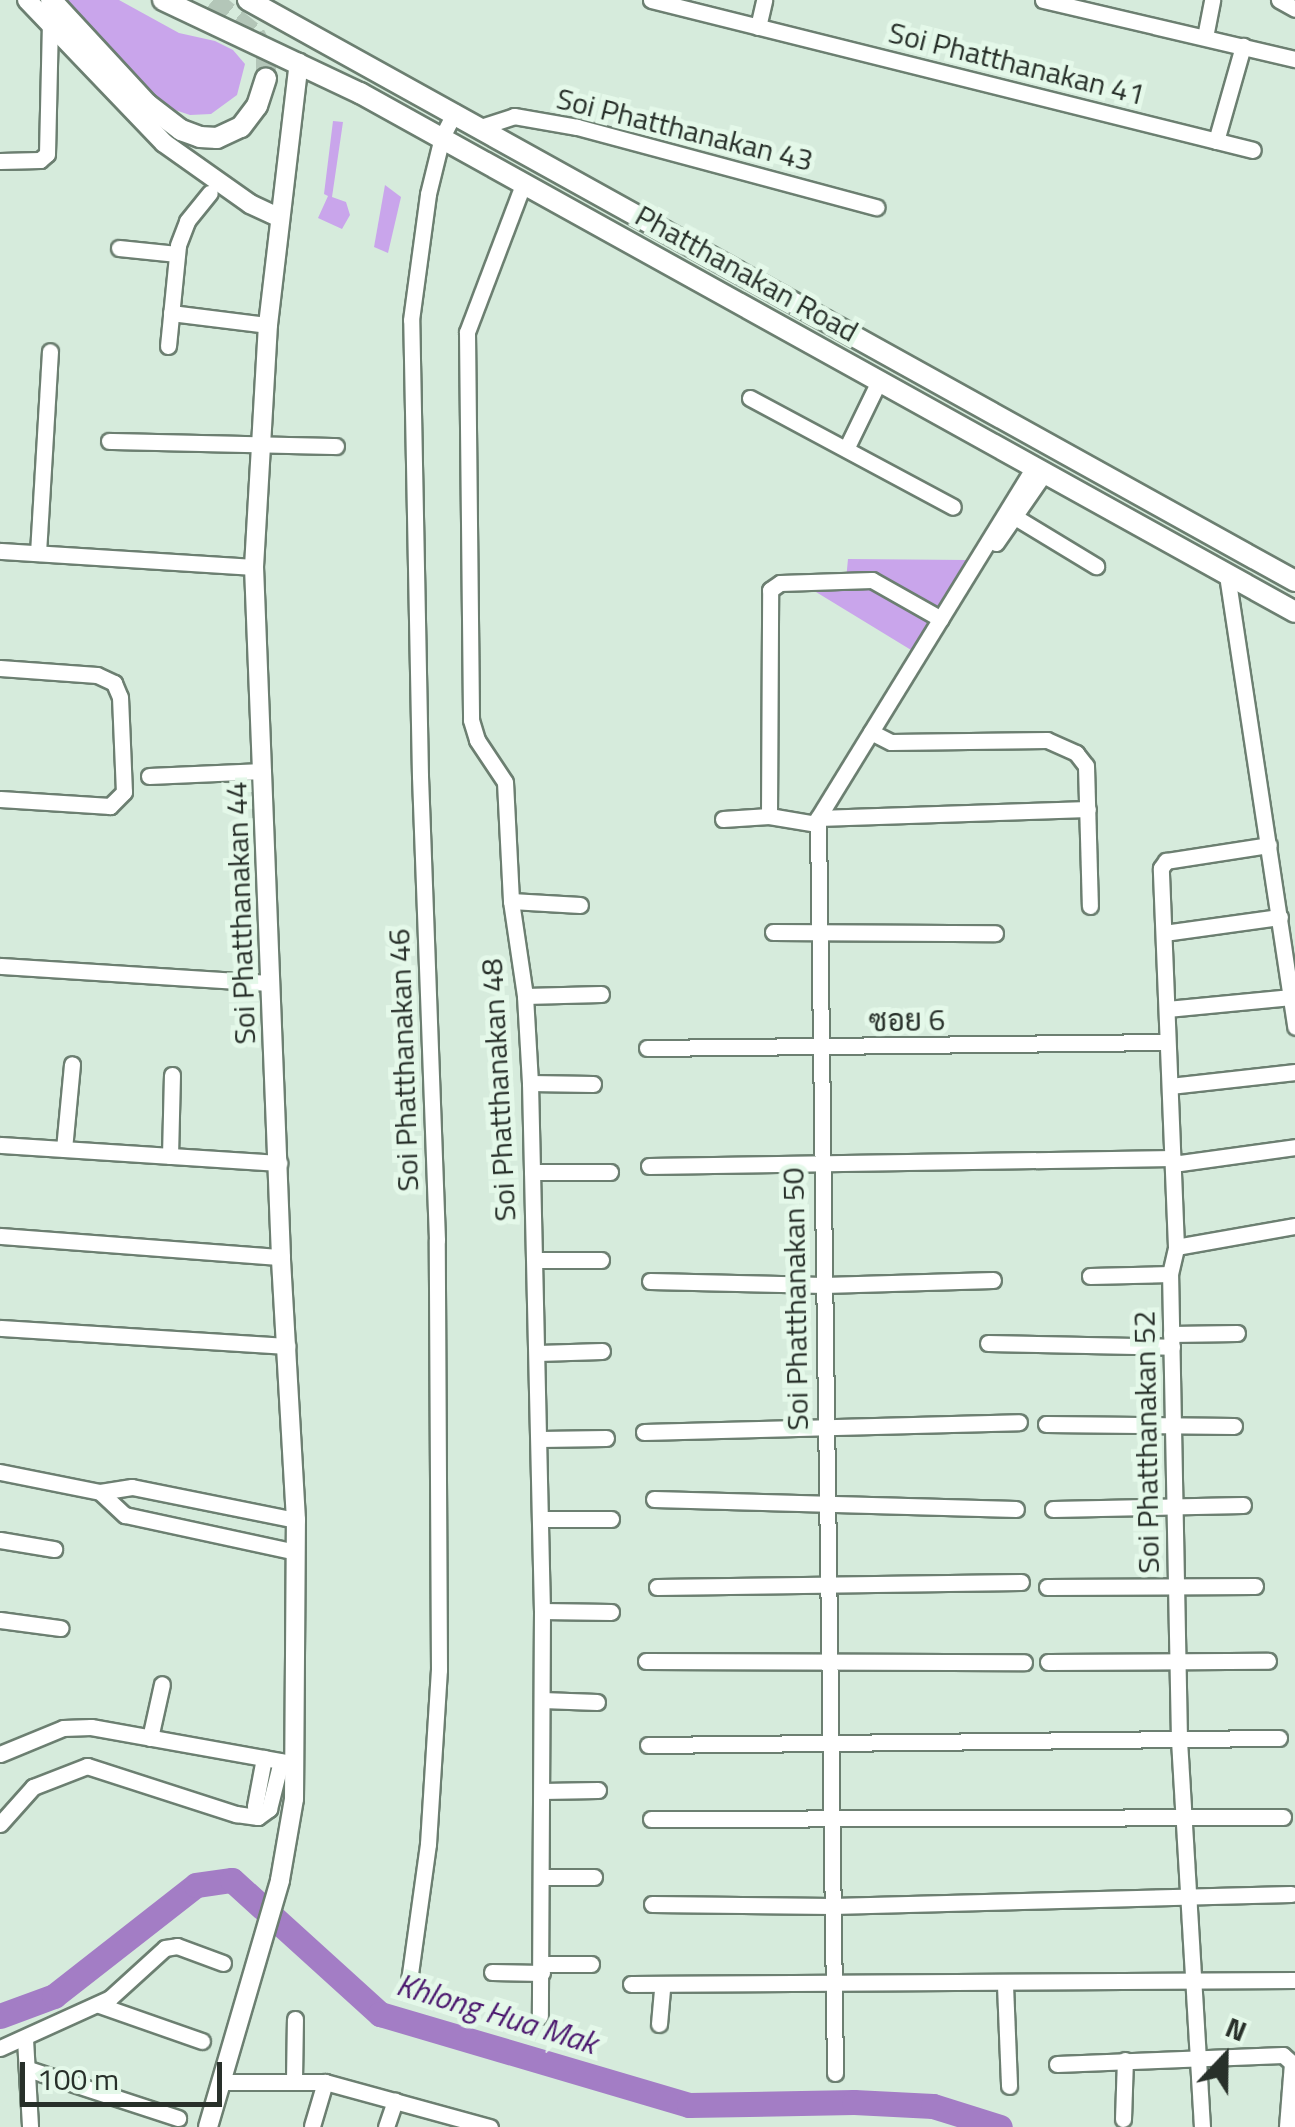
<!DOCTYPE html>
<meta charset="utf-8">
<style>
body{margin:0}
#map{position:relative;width:1295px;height:2127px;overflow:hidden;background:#d6ebdc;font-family:"Titillium Web",Sarabun,sans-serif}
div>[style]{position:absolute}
.green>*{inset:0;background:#c9a5eb}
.river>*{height:25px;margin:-12.5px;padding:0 12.5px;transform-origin:12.5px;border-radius:12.5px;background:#a37dc5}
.secondary-tunnel>*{height:20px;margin-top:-10px;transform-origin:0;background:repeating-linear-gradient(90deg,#b3c6b8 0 20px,transparent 0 30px)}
.roads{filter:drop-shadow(2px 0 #6c7f71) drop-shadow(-2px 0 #6c7f71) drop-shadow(0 2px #6c7f71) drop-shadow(0 -2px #6c7f71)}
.minor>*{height:15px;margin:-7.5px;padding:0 7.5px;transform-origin:7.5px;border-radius:7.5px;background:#fff}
.tertiary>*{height:18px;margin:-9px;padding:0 9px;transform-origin:9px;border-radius:9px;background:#fff}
.secondary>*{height:20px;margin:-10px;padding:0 10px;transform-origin:10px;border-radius:10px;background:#fff}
span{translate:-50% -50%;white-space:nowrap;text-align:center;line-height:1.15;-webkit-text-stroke:10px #e4f8e9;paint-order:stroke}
.street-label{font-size:30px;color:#28302a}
.water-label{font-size:32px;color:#4c196f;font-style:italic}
.north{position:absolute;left:1175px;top:2007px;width:100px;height:100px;-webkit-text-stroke:8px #e4f8e9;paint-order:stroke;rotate:22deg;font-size:28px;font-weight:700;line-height:40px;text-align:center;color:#28302a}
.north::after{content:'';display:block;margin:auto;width:35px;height:45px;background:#28302a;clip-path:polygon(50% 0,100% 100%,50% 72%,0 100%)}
.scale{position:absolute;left:20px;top:2062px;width:202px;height:45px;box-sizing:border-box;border:5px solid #28302a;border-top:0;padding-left:12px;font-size:30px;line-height:35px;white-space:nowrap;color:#28302a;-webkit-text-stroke:8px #e4f8e9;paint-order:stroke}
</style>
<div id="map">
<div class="green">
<i style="clip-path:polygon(62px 0,119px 0,179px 33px,215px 41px,233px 50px,245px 64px,237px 95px,211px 114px,190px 115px,172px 109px,148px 93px)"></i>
<i style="clip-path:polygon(333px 121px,343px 122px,332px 197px,346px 202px,350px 215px,342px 229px,318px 218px,328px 196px,324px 194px)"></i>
<i style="clip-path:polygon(385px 185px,401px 197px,388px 253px,374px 247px)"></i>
<i style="clip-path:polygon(848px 559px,967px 560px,967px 571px,916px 653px,816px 592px,818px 581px,846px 580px)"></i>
</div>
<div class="river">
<i style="left:0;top:2016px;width:58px;rotate:-20.3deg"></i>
<i style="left:54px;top:1996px;width:180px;rotate:-38deg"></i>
<i style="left:196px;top:1885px;width:36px;rotate:-8deg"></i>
<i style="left:232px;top:1880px;width:200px;rotate:42.2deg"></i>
<i style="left:380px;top:2014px;width:322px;rotate:16.4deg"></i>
<i style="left:689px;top:2105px;width:165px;rotate:-1deg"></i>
<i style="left:854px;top:2102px;width:79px;rotate:2.9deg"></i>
<i style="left:933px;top:2106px;width:70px;rotate:17.4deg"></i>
</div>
<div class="secondary-tunnel">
<i style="left:213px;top:0;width:54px;rotate:39deg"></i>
<i style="left:255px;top:34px;width:25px;rotate:63deg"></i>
<i style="left:266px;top:56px;width:22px;rotate:90deg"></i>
</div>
<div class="roads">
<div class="minor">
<i style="left:651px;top:0;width:620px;rotate:13.99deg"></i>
<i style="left:1043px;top:0;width:259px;rotate:13.2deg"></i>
<i style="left:1279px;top:0;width:18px;rotate:29deg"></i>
<i style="left:758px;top:27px;width:28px;rotate:-77deg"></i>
<i style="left:1205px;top:37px;width:38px;rotate:-79deg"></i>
<i style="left:481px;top:127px;width:35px;rotate:-18deg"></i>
<i style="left:514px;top:116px;width:64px;rotate:9.9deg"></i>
<i style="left:577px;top:127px;width:310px;rotate:15deg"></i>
<i style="left:1216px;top:141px;width:99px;rotate:-74.1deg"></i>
<i style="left:0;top:161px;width:40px;rotate:-1.4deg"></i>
<i style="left:40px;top:160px;width:9px;rotate:-41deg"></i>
<i style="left:47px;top:154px;width:129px;rotate:-88.7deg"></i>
<i style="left:524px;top:182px;width:160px;rotate:110.8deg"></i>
<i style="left:467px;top:332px;width:388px;rotate:89.4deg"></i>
<i style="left:471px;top:720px;width:21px;rotate:73deg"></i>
<i style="left:477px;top:740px;width:50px;rotate:56.3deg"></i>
<i style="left:505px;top:782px;width:119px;rotate:87.1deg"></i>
<i style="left:511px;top:901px;width:96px;rotate:81.6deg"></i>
<i style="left:525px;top:996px;width:87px;rotate:86.7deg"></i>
<i style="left:530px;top:1083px;width:528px;rotate:88.7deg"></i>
<i style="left:542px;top:1611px;width:405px;rotate:90.3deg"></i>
<i style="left:119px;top:248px;width:58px;rotate:5.9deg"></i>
<i style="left:171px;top:313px;width:98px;rotate:7.1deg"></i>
<i style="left:168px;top:346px;width:101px;rotate:-84.3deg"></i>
<i style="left:178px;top:245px;width:26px;rotate:-69deg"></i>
<i style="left:187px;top:221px;width:36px;rotate:-51deg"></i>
<i style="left:750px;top:398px;width:230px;rotate:28.2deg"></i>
<i style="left:109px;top:441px;width:227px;rotate:1.3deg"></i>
<i style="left:847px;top:447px;width:73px;rotate:-64.1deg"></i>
<i style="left:1015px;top:517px;width:95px;rotate:31.2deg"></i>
<i style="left:996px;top:543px;width:83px;rotate:-55.3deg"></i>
<i style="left:0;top:551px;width:255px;rotate:3.6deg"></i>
<i style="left:38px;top:553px;width:202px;rotate:-86.6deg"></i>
<i style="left:1227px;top:575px;width:457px;rotate:81.4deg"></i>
<i style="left:0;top:668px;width:97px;rotate:4.1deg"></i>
<i style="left:97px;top:675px;width:19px;rotate:25deg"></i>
<i style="left:114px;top:683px;width:15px;rotate:67deg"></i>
<i style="left:120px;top:697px;width:95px;rotate:87.6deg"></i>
<i style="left:124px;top:792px;width:20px;rotate:135deg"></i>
<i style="left:110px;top:806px;width:110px;rotate:-176.4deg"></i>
<i style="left:871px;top:732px;width:22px;rotate:27deg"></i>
<i style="left:891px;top:742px;width:156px;rotate:-0.7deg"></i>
<i style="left:1047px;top:740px;width:32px;rotate:24deg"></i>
<i style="left:1076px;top:753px;width:16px;rotate:52deg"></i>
<i style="left:1086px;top:766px;width:140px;rotate:88.4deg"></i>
<i style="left:149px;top:776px;width:114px;rotate:-2.5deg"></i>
<i style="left:769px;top:816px;width:226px;rotate:-89.7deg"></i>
<i style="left:770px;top:590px;width:12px;rotate:-35deg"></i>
<i style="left:780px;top:583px;width:92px;rotate:-1.9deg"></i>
<i style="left:872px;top:580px;width:79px;rotate:29.5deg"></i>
<i style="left:818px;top:818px;width:270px;rotate:-1.9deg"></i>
<i style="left:723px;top:819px;width:46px;rotate:-3.7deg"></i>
<i style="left:769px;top:816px;width:49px;rotate:9.5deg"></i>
<i style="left:511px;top:901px;width:69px;rotate:3.3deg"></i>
<i style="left:773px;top:932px;width:222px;rotate:0.3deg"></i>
<i style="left:1164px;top:933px;width:117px;rotate:-7.9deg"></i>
<i style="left:0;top:966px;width:270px;rotate:3.6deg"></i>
<i style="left:525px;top:996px;width:76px;rotate:-1.5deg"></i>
<i style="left:1167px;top:1009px;width:125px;rotate:-5.5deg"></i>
<i style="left:647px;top:1048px;width:520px;rotate:-0.66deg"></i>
<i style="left:530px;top:1083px;width:63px;rotate:0.9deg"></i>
<i style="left:1170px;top:1086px;width:126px;rotate:-6.4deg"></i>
<i style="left:0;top:1145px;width:280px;rotate:3.7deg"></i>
<i style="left:64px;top:1149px;width:85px;rotate:-84.6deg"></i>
<i style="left:170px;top:1156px;width:81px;rotate:-88.6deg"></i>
<i style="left:1173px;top:1164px;width:123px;rotate:-7.9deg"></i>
<i style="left:649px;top:1166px;width:524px;rotate:-0.87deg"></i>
<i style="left:532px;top:1172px;width:78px"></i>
<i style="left:0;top:1236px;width:282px;rotate:4.3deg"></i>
<i style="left:1176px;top:1247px;width:121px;rotate:-10deg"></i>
<i style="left:535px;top:1260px;width:66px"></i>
<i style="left:1090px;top:1276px;width:80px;rotate:-1.4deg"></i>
<i style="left:650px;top:1281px;width:174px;rotate:1.3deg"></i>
<i style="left:824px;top:1285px;width:169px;rotate:-1.7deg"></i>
<i style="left:0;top:1328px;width:288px;rotate:3.6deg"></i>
<i style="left:1171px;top:1334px;width:66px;rotate:-0.9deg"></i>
<i style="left:988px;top:1343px;width:184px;rotate:1.2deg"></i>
<i style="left:538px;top:1353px;width:64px;rotate:-1.8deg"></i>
<i style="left:1046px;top:1424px;width:188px;rotate:0.6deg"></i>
<i style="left:644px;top:1432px;width:375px;rotate:-1.5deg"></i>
<i style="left:540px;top:1439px;width:66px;rotate:-0.9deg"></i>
<i style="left:0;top:1472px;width:102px;rotate:11.3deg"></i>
<i style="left:100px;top:1492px;width:32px;rotate:-9deg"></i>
<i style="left:132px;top:1487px;width:167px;rotate:11.4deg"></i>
<i style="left:100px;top:1492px;width:34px;rotate:43deg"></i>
<i style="left:125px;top:1515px;width:175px;rotate:12.2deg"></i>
<i style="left:654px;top:1499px;width:362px;rotate:1.6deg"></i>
<i style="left:1053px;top:1509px;width:190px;rotate:-1.2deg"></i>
<i style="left:541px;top:1519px;width:70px"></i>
<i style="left:0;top:1540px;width:55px;rotate:9.5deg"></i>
<i style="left:657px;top:1587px;width:364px;rotate:-0.8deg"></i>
<i style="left:1047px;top:1587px;width:208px;rotate:-0.3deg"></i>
<i style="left:542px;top:1611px;width:69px;rotate:0.8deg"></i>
<i style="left:0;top:1620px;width:61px;rotate:7.6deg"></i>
<i style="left:646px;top:1661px;width:378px;rotate:0.2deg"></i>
<i style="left:1048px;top:1662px;width:220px;rotate:-0.3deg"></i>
<i style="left:542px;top:1700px;width:55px;rotate:2.1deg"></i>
<i style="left:150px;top:1738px;width:55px;rotate:-77.5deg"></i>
<i style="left:648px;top:1745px;width:631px;rotate:-0.64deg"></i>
<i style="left:0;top:1754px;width:68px;rotate:-22.4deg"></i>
<i style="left:63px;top:1728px;width:28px;rotate:-2deg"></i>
<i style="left:91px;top:1727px;width:203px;rotate:10.2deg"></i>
<i style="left:542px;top:1791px;width:56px;rotate:-1deg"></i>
<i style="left:258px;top:1817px;width:11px;rotate:-105deg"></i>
<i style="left:255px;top:1806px;width:49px;rotate:-79.4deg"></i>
<i style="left:651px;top:1819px;width:632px;rotate:-0.18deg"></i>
<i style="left:0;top:1824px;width:50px;rotate:-48.3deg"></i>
<i style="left:33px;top:1787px;width:58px;rotate:-21.3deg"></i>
<i style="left:87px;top:1766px;width:157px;rotate:17.9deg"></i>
<i style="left:236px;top:1814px;width:22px;rotate:8deg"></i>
<i style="left:258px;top:1817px;width:14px;rotate:-36deg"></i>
<i style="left:269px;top:1809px;width:49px;rotate:-76deg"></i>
<i style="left:543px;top:1877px;width:51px"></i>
<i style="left:652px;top:1904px;width:180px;rotate:0.6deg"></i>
<i style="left:832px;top:1906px;width:459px;rotate:-1.5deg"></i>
<i style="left:542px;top:1964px;width:49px"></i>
<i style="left:492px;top:1972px;width:50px;rotate:1.1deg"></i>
<i style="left:409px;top:1981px;width:138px;rotate:-82.1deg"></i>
<i style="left:428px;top:1844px;width:174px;rotate:-86.4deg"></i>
<i style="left:439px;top:1670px;width:430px;rotate:-90.3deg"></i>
<i style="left:437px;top:1240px;width:464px;rotate:-92.1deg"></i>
<i style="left:420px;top:776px;width:456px;rotate:-91.1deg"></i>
<i style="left:411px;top:320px;width:127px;rotate:-82.3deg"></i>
<i style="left:428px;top:194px;width:59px;rotate:-76.2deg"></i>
<i style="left:442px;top:137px;width:28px;rotate:-63deg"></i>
<i style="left:631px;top:1984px;width:664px;rotate:-0.35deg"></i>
<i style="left:1005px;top:1985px;width:101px;rotate:87.7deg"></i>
<i style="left:99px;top:2005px;width:109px;rotate:19.3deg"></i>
<i style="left:659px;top:2024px;width:37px;rotate:-85deg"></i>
<i style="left:25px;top:2039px;width:88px;rotate:86.7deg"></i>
<i style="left:0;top:2048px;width:121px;rotate:-24.4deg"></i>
<i style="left:110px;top:1998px;width:74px;rotate:-42.3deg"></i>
<i style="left:165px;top:1948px;width:12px;rotate:-9deg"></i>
<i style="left:177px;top:1946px;width:49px;rotate:20.3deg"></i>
<i style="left:1057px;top:2064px;width:226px;rotate:-2.3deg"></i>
<i style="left:1283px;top:2055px;width:12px;rotate:42deg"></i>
<i style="left:1292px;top:2063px;width:64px;rotate:94.5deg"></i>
<i style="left:28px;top:2069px;width:158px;rotate:18.1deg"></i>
<i style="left:835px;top:2073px;width:1255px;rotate:-90.78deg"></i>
<i style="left:818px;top:818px;width:410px;rotate:-58.4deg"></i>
<i style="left:294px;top:2080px;width:61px;rotate:-89.1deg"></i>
<i style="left:222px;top:2082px;width:103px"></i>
<i style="left:325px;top:2082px;width:171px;rotate:15.3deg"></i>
<i style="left:1123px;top:2119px;width:59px;rotate:-88.1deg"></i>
<i style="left:312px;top:2126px;width:46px;rotate:-73.5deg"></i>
<i style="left:386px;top:2127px;width:28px;rotate:-71deg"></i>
<i style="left:1202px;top:2127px;width:389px;rotate:-93.4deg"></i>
<i style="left:1179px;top:1739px;width:465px;rotate:-91.1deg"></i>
<i style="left:1170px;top:1274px;width:28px;rotate:-77deg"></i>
<i style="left:1176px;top:1247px;width:379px;rotate:-92.3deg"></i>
<i style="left:1161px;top:868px;width:9px;rotate:-54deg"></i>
<i style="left:1166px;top:861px;width:104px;rotate:-8.8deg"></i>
</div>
<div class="tertiary">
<i style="left:27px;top:0;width:198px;rotate:46.2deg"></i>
<i style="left:164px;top:143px;width:105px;rotate:35.3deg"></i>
<i style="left:250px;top:204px;width:33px;rotate:25deg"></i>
<i style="left:208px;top:2127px;width:257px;rotate:-73.7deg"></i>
<i style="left:280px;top:1880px;width:82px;rotate:-80.2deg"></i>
<i style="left:294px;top:1799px;width:279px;rotate:-89.6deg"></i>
<i style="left:296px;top:1520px;width:263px;rotate:-93.3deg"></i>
<i style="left:281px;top:1257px;width:691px;rotate:-92.24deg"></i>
<i style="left:254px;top:567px;width:242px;rotate:-86.7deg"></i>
<i style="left:268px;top:325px;width:264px;rotate:-83.3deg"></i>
</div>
<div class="secondary">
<i style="left:51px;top:0;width:142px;rotate:47.3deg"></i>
<i style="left:147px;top:104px;width:43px;rotate:37.4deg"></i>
<i style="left:181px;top:130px;width:20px;rotate:20deg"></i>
<i style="left:200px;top:137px;width:17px;rotate:3deg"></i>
<i style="left:217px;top:138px;width:26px;rotate:-25deg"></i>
<i style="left:241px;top:127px;width:26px;rotate:-53deg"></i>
<i style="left:257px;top:106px;width:29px;rotate:-72deg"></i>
<i style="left:163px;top:0;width:218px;rotate:25.3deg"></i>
<i style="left:360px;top:93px;width:1069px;rotate:29.03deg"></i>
<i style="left:248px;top:0;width:1197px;rotate:29.03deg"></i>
</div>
</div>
<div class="street-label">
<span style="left:1017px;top:63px;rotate:14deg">Soi Phatthanakan 41</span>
<span style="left:685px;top:129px;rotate:14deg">Soi Phatthanakan 43</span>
<span style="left:747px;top:273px;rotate:29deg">Phatthanakan Road</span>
<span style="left:240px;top:913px;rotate:-92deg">Soi Phatthanakan 44</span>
<span style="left:907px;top:1020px;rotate:-1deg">ซอย 6</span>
<span style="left:403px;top:1060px;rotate:-92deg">Soi Phatthanakan 46</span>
<span style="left:498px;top:1090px;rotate:-93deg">Soi Phatthanakan 48</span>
<span style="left:795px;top:1299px;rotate:-91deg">Soi Phatthanakan 50</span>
<span style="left:1146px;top:1442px;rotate:-91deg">Soi Phatthanakan 52</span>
</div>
<div class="water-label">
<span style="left:497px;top:2013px;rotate:17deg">Khlong Hua Mak</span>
</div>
<div class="north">N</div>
<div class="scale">100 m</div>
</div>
